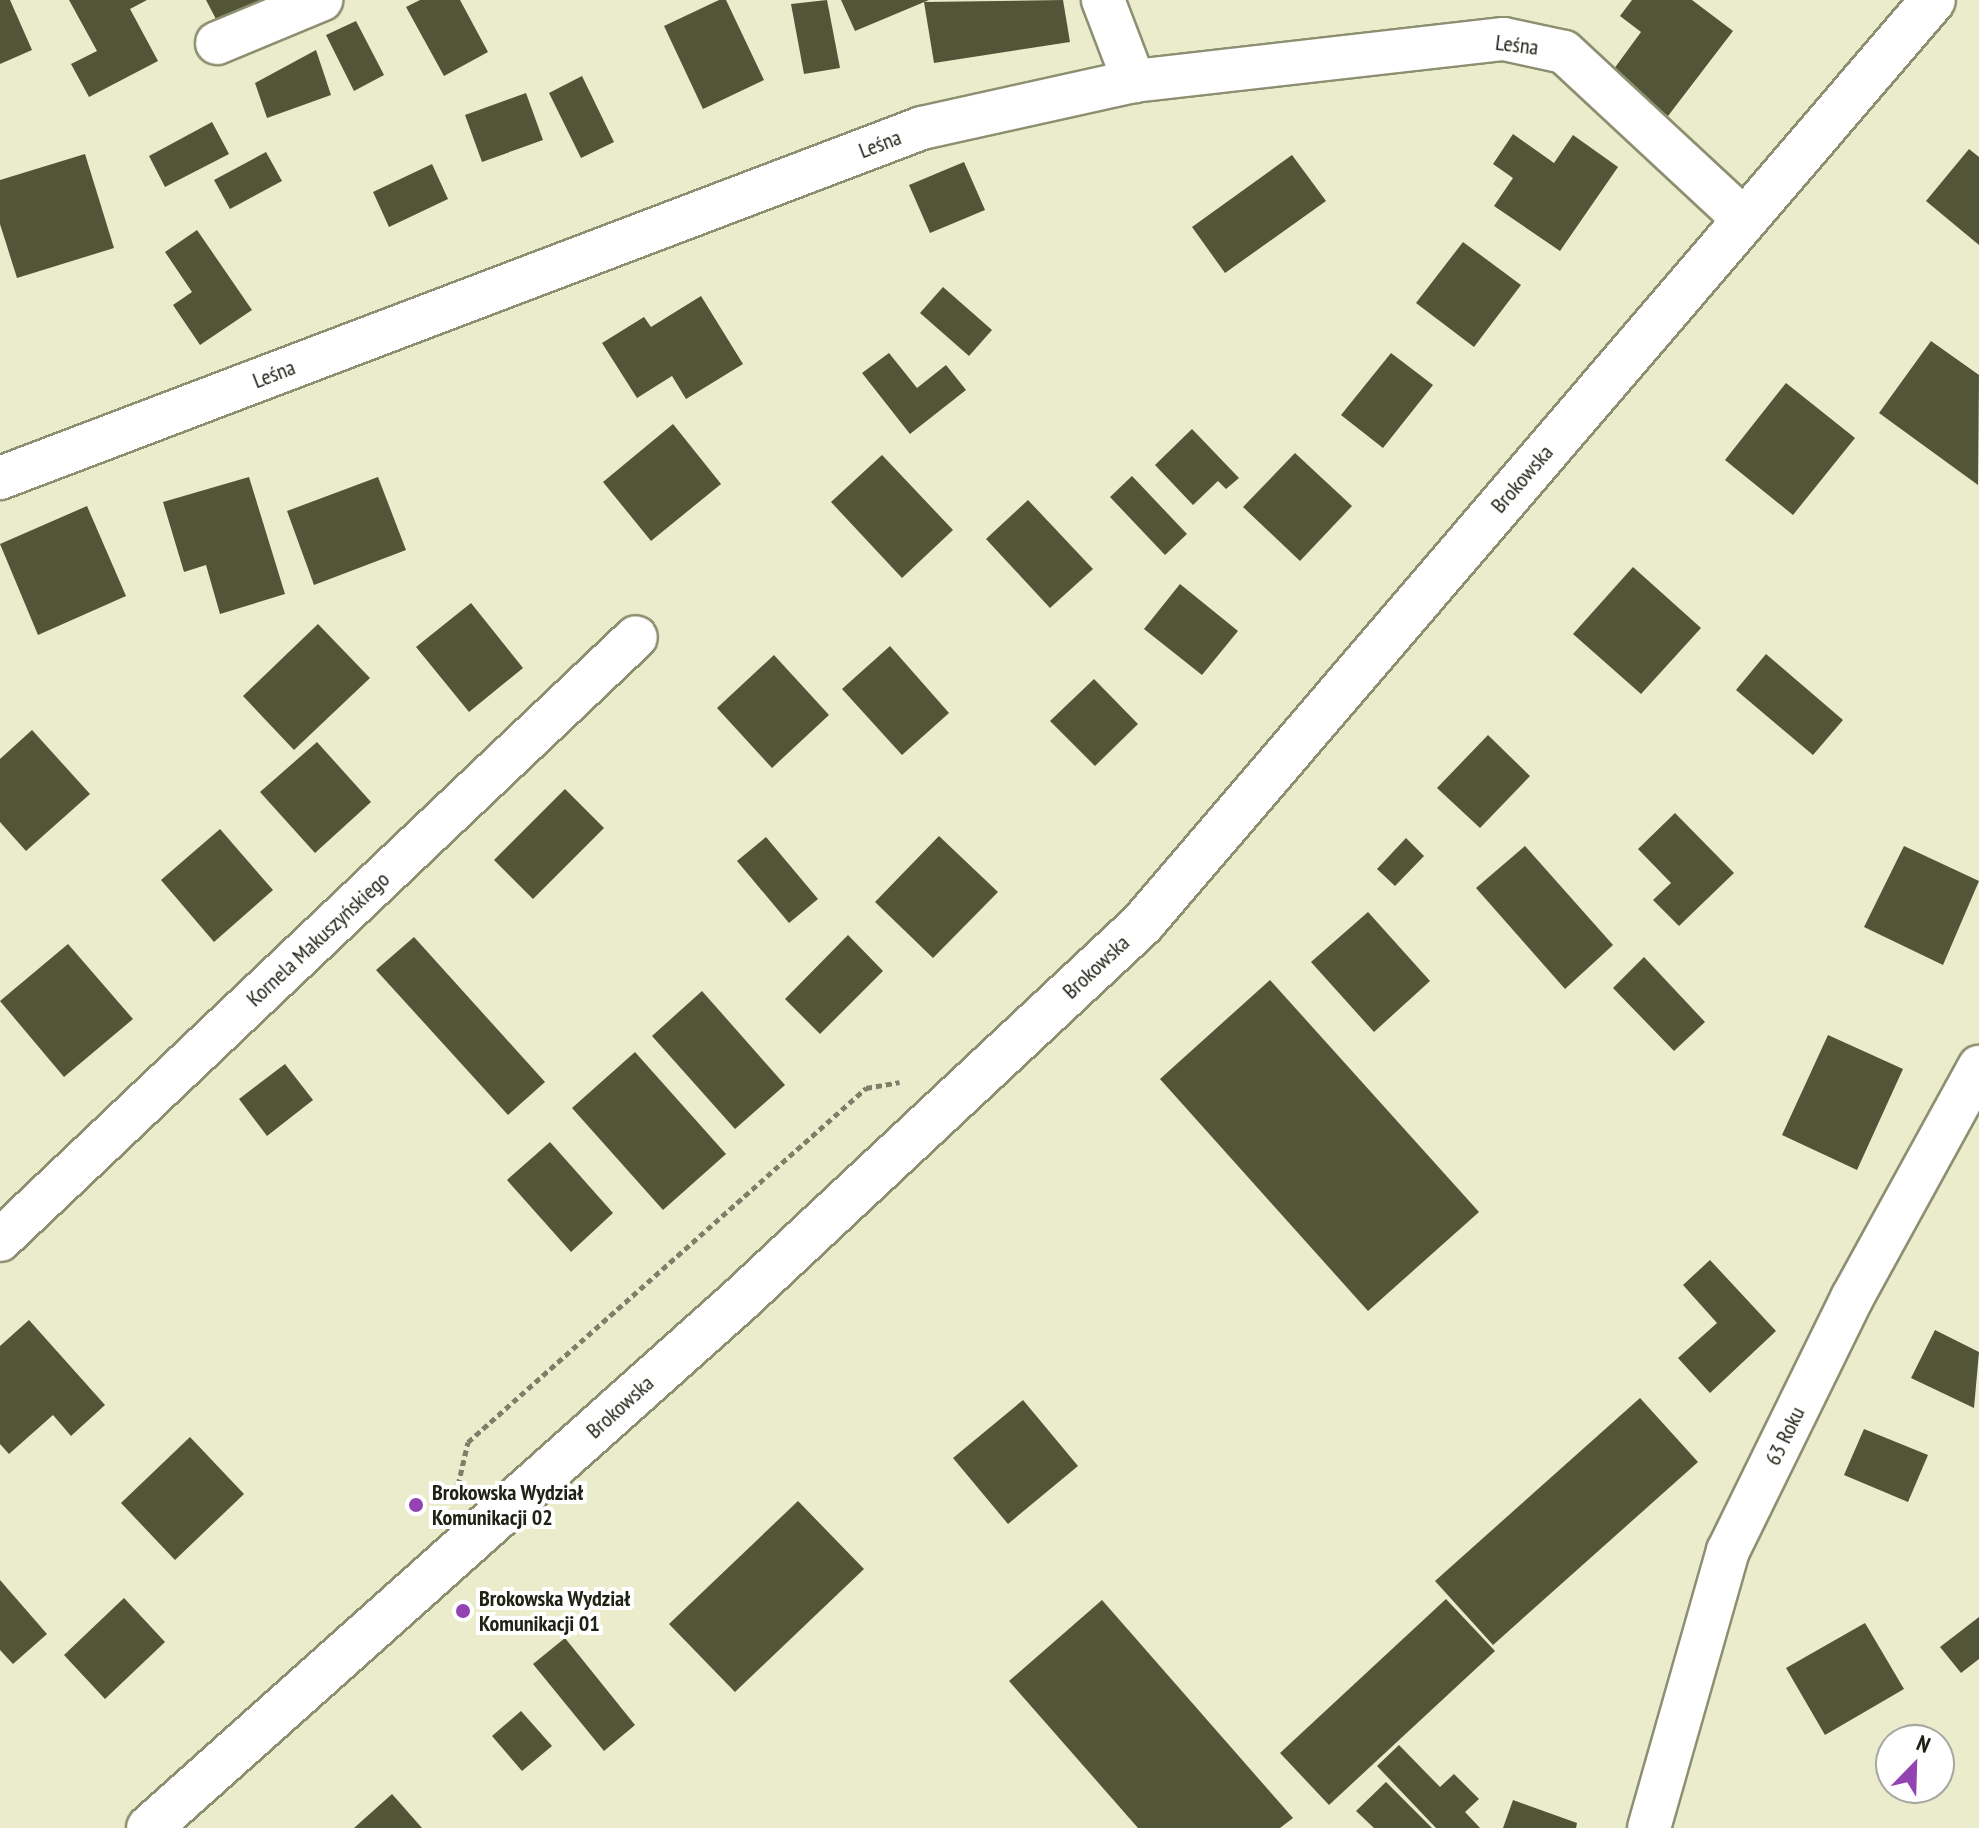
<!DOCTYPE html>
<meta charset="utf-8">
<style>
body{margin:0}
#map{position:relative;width:1979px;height:1828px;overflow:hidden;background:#eaeccb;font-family:"PT Sans Narrow",sans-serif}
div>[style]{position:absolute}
.building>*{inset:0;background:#535539}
.path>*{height:5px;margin-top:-2.5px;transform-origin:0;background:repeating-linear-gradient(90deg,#7e7f69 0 6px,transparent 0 10px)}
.roads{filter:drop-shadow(2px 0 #8d8f71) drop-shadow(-2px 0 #8d8f71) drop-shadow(0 2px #8d8f71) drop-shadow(0 -2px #8d8f71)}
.minor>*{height:42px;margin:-21px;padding:0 21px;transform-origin:21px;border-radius:21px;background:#fff}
.tertiary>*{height:44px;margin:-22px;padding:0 22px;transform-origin:22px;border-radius:22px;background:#fff}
.dots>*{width:22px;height:22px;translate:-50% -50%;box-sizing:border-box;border:4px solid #fff;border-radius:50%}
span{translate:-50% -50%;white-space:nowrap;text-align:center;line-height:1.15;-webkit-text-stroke:8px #fff;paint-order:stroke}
.street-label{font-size:22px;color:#212216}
.poi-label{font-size:22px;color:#212216;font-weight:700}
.left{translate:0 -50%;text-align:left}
.north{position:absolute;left:1875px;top:1724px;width:80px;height:80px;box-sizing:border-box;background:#fff;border:2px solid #a6a7a2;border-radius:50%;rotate:23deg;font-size:22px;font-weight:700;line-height:32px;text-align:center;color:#212216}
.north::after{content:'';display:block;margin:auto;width:28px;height:36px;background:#9443b2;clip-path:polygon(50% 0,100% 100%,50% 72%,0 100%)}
</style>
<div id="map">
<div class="building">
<i style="clip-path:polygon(0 0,10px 0,32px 50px,0 64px)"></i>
<i style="clip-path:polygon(69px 0,147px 0,130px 9px,158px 61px,89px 97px,71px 64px,97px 51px)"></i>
<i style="clip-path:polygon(206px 0,260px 0,218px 23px)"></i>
<i style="clip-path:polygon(420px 0,460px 0,488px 52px,444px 76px,406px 7px)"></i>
<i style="clip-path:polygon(719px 0,726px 0,764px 80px,703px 109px,664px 26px)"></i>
<i style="clip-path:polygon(827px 0,840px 68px,804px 74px,791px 4px)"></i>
<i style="clip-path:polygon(841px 0,929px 0,855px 31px)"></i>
<i style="clip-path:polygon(1063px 0,1070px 42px,934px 63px,924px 2px)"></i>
<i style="clip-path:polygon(1632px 0,1692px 0,1733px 31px,1668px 116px,1611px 73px,1641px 32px,1620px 16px)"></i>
<i style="clip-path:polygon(356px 21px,384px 75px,354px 91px,326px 35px)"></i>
<i style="clip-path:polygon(316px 50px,331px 95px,267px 118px,255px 83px)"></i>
<i style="clip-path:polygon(582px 76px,614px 142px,581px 158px,549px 93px)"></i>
<i style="clip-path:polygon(526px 93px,543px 140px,482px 162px,465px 115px)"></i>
<i style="clip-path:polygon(212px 122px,229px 154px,165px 187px,149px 156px)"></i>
<i style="clip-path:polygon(1513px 134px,1554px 163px,1573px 135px,1618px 167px,1560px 251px,1494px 206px,1513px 178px,1493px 164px)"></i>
<i style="clip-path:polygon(1969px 149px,1979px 157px,1979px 245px,1926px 201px)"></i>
<i style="clip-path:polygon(266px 152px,282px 181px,230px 209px,214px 180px)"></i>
<i style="clip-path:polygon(85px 154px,114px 248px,17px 278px,0 224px,0 180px)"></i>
<i style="clip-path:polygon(1292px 155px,1326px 201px,1225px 273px,1192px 227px)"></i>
<i style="clip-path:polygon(964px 162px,985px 210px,930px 233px,909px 185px)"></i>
<i style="clip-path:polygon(432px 164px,448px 199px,389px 227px,373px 192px)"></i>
<i style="clip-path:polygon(197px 230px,252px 310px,200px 345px,173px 305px,192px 292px,165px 252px)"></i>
<i style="clip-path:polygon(1463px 242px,1521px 285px,1474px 347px,1416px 303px)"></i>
<i style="clip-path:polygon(943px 287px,992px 330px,969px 356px,920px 313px)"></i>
<i style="clip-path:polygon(701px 296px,743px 364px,686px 399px,672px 376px,637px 398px,602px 343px,644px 317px,651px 327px)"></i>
<i style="clip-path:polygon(1931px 341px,1979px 375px,1978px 485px,1879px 413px)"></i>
<i style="clip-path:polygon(889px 353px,917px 388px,946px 365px,966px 390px,910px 434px,862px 373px)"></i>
<i style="clip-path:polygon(1391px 353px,1433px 385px,1383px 448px,1341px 415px)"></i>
<i style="clip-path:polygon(1786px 383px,1855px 438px,1793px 515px,1725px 460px)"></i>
<i style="clip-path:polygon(673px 424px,721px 484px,651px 541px,603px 482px)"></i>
<i style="clip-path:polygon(1192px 429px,1239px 478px,1226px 489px,1218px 481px,1193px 505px,1155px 465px)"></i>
<i style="clip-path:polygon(1295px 453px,1352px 506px,1300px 561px,1243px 507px)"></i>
<i style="clip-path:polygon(882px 455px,953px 530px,902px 578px,831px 502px)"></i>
<i style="clip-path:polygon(1132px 476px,1187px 534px,1165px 555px,1110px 497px)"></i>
<i style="clip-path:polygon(249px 477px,285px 594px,220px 614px,206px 565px,184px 572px,163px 502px)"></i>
<i style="clip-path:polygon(378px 477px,406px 550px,314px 585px,287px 511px)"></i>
<i style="clip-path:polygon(1028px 500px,1093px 569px,1050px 608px,986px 539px)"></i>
<i style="clip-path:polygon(87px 506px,126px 596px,38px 635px,0 544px)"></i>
<i style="clip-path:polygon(1633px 567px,1701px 628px,1641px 694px,1573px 634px)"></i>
<i style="clip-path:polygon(1180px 584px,1238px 631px,1202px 675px,1144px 629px)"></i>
<i style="clip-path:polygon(471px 603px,523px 668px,469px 712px,416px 647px)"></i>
<i style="clip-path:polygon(318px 624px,370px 678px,294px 750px,243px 696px)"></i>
<i style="clip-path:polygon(890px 646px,949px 713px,902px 755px,842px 689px)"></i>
<i style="clip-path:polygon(1766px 654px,1843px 720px,1813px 755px,1736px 690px)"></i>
<i style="clip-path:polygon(774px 655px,829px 715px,772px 768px,717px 708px)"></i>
<i style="clip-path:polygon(1094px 679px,1138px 724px,1095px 766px,1050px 721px)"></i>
<i style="clip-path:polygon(32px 730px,90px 794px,26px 851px,0 822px,0 759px)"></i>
<i style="clip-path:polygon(1488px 735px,1530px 776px,1480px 828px,1437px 788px)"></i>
<i style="clip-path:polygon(317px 742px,371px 802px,315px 853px,260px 792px)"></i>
<i style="clip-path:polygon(565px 789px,604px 828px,533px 899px,494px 860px)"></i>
<i style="clip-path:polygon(1675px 813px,1734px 873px,1679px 926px,1653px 900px,1671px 883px,1638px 849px)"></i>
<i style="clip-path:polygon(220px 829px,273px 890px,214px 942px,161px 880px)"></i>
<i style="clip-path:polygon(939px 836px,998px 892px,933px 958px,875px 902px)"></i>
<i style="clip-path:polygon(766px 837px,818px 899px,789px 923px,737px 861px)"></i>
<i style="clip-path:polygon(1406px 838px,1424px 856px,1395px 886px,1377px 869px)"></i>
<i style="clip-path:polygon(1525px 846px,1613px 945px,1565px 989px,1476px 888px)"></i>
<i style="clip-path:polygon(1904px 846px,1979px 881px,1943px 965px,1864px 927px)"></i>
<i style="clip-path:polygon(1368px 912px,1430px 981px,1374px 1032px,1311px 962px)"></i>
<i style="clip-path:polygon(848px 935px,883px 971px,820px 1034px,785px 999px)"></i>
<i style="clip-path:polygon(414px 937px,545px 1082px,508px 1115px,376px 970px)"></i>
<i style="clip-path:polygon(68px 944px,133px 1019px,64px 1077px,0 1001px)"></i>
<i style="clip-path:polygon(1644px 957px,1705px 1022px,1674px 1051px,1613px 988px)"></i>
<i style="clip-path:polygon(1270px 980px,1479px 1212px,1368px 1311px,1160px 1079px)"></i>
<i style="clip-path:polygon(702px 991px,785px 1085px,735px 1129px,652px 1036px)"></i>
<i style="clip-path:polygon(1828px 1035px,1903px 1069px,1857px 1170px,1782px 1135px)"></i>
<i style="clip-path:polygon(635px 1052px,726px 1154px,663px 1210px,572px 1108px)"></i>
<i style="clip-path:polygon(285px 1064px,313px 1100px,267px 1136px,239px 1099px)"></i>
<i style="clip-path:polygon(550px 1142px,613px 1213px,571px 1252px,507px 1180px)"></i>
<i style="clip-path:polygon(1710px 1260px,1776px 1331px,1710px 1393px,1678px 1358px,1717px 1323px,1683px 1285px)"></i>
<i style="clip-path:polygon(29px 1320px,105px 1405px,71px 1436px,53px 1415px,9px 1454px,0 1444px,0 1346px)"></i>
<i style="clip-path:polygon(1935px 1330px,1979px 1352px,1974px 1408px,1911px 1378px)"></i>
<i style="clip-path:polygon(1640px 1398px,1698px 1462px,1493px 1645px,1435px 1581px)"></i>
<i style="clip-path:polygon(1023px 1400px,1078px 1466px,1008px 1524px,953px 1458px)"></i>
<i style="clip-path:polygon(1864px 1429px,1928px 1455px,1908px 1502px,1844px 1475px)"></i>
<i style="clip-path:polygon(190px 1437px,244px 1494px,175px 1560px,121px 1503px)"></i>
<i style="clip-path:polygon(798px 1501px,864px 1569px,735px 1692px,669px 1624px)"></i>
<i style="clip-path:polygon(0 1580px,47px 1634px,13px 1664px,0 1650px)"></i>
<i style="clip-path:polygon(124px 1598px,165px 1642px,105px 1699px,64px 1655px)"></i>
<i style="clip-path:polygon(1446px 1599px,1495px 1651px,1329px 1805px,1280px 1753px)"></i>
<i style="clip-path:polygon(1102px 1600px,1293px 1818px,1280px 1828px,1138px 1828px,1009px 1681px)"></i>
<i style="clip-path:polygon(1979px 1617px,1979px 1659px,1961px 1673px,1940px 1647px)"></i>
<i style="clip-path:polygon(1865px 1623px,1904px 1689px,1825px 1735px,1786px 1668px)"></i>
<i style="clip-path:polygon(565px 1638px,635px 1725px,604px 1751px,533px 1664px)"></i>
<i style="clip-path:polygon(521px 1711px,552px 1746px,522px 1771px,492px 1736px)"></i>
<i style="clip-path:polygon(1399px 1745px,1440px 1787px,1454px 1774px,1479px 1799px,1465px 1812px,1480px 1828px,1436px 1828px,1377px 1766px)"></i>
<i style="clip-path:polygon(1386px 1782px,1432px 1828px,1374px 1828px,1356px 1811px)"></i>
<i style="clip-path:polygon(392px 1794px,422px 1828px,354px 1828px)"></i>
<i style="clip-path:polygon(1513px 1800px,1577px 1823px,1576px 1828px,1503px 1828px)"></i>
</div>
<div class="path">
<i style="left:458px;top:1485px;width:44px;rotate:-76.9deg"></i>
<i style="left:468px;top:1442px;width:533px;rotate:-41.65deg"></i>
<i style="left:866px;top:1088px;width:34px;rotate:-10deg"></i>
</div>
<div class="roads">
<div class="minor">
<i style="left:1103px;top:0;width:87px;rotate:69.1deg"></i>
<i style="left:217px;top:43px;width:113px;rotate:-22.5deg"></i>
<i style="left:0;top:478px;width:986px;rotate:-20.79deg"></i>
<i style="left:922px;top:128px;width:217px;rotate:-12.5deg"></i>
<i style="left:1134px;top:81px;width:372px;rotate:-6.5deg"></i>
<i style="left:1504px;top:39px;width:61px;rotate:12.2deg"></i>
<i style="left:1564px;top:52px;width:246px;rotate:42.9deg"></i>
<i style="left:0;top:1240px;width:876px;rotate:-43.47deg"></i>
<i style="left:1649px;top:1828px;width:288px;rotate:-74.1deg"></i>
<i style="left:1728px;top:1551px;width:282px;rotate:-63.9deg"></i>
<i style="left:1852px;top:1298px;width:264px;rotate:-61.2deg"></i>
</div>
<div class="tertiary">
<i style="left:149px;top:1828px;width:794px;rotate:-41.78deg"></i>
<i style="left:741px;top:1299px;width:549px;rotate:-43.08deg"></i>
<i style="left:1142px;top:924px;width:1216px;rotate:-49.43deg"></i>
</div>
</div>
<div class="dots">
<i style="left:416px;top:1505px;background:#9443b2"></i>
<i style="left:463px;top:1611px;background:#9443b2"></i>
</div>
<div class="street-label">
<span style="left:1517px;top:45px;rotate:7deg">Leśna</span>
<span style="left:880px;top:144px;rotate:-21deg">Leśna</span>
<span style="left:274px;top:374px;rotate:-21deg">Leśna</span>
<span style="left:1522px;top:479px;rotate:-49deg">Brokowska</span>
<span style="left:318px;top:939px;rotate:-43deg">Kornela Makuszyńskiego</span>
<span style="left:1096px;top:967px;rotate:-43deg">Brokowska</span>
<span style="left:620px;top:1407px;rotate:-42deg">Brokowska</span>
<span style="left:1785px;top:1436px;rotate:-64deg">63 Roku</span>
</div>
<div class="poi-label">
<span class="left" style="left:432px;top:1505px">Brokowska Wydział<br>Komunikacji 02</span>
<span class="left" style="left:479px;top:1611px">Brokowska Wydział<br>Komunikacji 01</span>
</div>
<div class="north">N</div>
</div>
